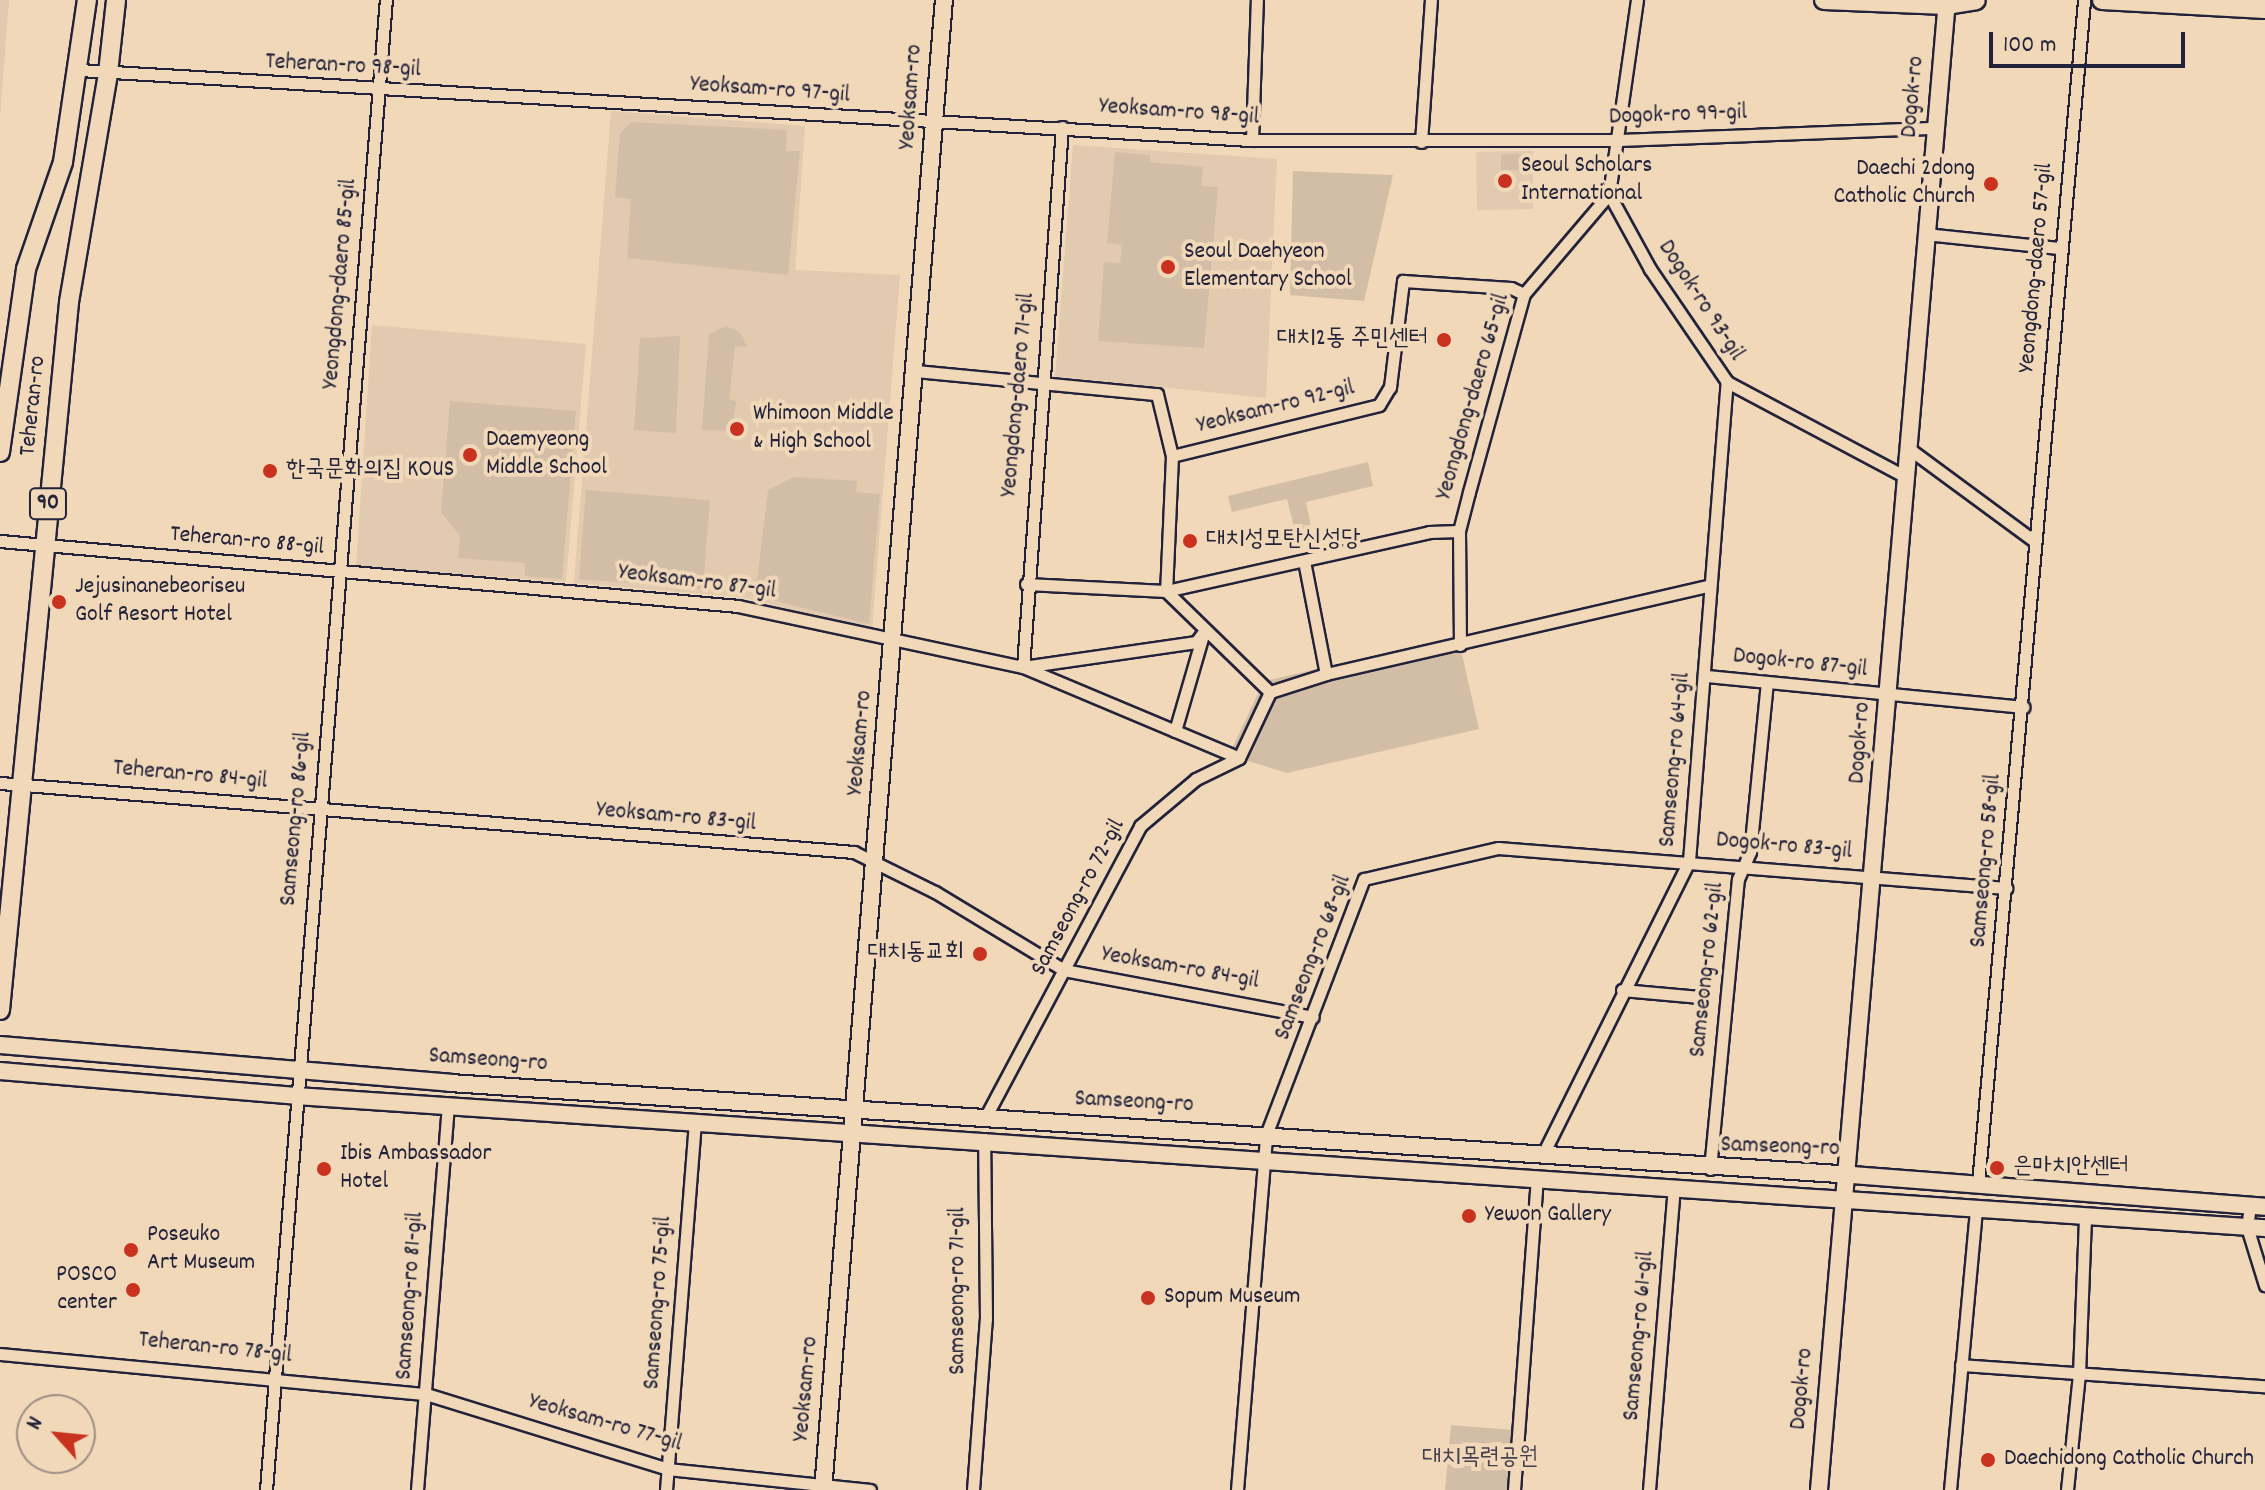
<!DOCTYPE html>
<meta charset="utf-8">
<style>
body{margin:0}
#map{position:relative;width:2265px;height:1490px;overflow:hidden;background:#f0d8b8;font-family:Dekko,"Poor Story",sans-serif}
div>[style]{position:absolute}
.built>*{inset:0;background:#e1caaf}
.green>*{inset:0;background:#d2bea6}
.roads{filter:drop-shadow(2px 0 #22223b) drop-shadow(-2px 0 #22223b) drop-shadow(0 2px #22223b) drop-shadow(0 -2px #22223b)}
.street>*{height:11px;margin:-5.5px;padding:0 5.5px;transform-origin:5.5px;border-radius:5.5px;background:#f0d8b8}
.secondary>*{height:16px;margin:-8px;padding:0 8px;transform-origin:8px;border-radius:8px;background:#f0d8b8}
.primary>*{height:18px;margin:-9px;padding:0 9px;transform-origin:9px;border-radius:9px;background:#f0d8b8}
.dots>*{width:22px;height:22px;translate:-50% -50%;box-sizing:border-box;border:4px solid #f0d8b8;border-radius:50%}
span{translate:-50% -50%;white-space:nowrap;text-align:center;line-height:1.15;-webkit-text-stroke:8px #f0d8b8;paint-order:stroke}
.shield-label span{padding:2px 6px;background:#f0d8b8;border:2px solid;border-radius:6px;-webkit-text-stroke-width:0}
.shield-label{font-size:22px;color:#22223b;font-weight:700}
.street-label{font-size:24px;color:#22223b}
.poi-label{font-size:24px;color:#22223b}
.left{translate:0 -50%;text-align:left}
.right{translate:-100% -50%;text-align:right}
.park-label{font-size:24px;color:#454150}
.north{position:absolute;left:16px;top:1394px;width:80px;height:80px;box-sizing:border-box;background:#f0d8b8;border:2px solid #9e8f86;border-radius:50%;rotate:297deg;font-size:22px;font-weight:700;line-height:32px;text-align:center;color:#22223b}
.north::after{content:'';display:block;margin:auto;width:28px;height:36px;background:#c8321e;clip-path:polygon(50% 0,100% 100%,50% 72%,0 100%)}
.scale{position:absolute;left:1989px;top:32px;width:196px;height:36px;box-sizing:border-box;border:4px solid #22223b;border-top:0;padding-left:10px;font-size:24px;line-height:28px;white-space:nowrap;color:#22223b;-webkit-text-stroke:6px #f0d8b8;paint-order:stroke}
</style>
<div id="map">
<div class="built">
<i style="clip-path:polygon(0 0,9px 0,0 117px)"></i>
<i style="clip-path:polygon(611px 111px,805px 126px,795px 270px,900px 275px,872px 630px,741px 597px,574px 583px)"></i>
<i style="clip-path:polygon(1073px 145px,1277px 159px,1266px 398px,1055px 376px)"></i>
<i style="clip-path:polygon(1533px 151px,1533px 209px,1477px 210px,1476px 152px)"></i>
<i style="clip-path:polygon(372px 325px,586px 344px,566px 582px,356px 566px)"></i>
</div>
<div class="green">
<i style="clip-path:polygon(631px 122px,787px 130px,786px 151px,800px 151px,788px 275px,627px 258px,631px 199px,615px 197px,620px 133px)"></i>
<i style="clip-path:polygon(1115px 152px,1150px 155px,1150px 162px,1203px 167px,1201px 186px,1218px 187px,1204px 348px,1098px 341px,1104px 262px,1120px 263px,1122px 245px,1107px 243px)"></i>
<i style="clip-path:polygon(1501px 154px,1531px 154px,1531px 170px,1501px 170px)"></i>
<i style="clip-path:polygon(1293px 171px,1393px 175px,1364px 301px,1290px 295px)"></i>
<i style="clip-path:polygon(726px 326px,740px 332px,748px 347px,735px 346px,729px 400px,736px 401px,732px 431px,702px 430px,709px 334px)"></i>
<i style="clip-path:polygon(680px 336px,676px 433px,634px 430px,640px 338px)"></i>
<i style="clip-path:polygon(450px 401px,576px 411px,562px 579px,525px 576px,525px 563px,458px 558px,460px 536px,441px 512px)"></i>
<i style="clip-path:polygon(1368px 462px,1373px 486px,1306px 502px,1311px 527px,1295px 531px,1287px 499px,1232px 512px,1228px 496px)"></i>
<i style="clip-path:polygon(794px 477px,857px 481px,856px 492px,880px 494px,869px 624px,755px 596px,768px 490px)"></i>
<i style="clip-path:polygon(586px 490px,710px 500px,703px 589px,579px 579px)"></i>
<i style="clip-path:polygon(1458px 637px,1479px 729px,1287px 773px,1229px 755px,1264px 681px)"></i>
<i style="clip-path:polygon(1451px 1425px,1513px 1430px,1508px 1490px,1445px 1490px)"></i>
</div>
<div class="roads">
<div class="street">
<i style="left:79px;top:70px;width:1175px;rotate:3.42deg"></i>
<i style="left:1252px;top:140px;width:367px"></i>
<i style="left:1619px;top:140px;width:317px;rotate:-2.2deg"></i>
<i style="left:1062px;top:127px;width:541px;rotate:94.13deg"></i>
<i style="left:1023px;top:667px;width:175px;rotate:-8.2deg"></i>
<i style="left:1196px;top:642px;width:15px;rotate:-53deg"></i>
<i style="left:1252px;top:140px;width:140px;rotate:-88deg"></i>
<i style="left:1421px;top:142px;width:142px;rotate:-86deg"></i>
<i style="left:1609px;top:194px;width:85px;rotate:61.3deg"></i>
<i style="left:1650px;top:269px;width:137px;rotate:55.7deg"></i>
<i style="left:1727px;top:382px;width:200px;rotate:28deg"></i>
<i style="left:1926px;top:234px;width:135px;rotate:6deg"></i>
<i style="left:916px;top:371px;width:242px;rotate:5.5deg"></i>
<i style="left:1157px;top:394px;width:64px;rotate:76.4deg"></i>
<i style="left:1172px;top:456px;width:135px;rotate:92.5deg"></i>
<i style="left:1166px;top:591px;width:145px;rotate:44.2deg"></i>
<i style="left:1908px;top:448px;width:157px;rotate:36.4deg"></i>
<i style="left:1172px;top:456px;width:213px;rotate:-13.8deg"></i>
<i style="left:1379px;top:405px;width:21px;rotate:-59deg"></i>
<i style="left:1390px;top:387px;width:107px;rotate:-83deg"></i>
<i style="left:1403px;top:281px;width:108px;rotate:3.7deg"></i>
<i style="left:1511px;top:288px;width:14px;rotate:25deg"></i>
<i style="left:0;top:541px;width:741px;rotate:5.03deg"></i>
<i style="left:738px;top:606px;width:291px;rotate:12.1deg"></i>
<i style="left:1023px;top:667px;width:234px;rotate:22.8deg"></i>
<i style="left:1304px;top:561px;width:115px;rotate:79deg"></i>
<i style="left:1026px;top:584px;width:140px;rotate:2.9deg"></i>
<i style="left:1166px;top:591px;width:270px;rotate:-12.6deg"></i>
<i style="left:1429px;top:532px;width:30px;rotate:-2deg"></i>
<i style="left:1460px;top:645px;width:114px;rotate:-90.5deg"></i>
<i style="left:1459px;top:531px;width:40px;rotate:-75.6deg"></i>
<i style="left:1469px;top:492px;width:205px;rotate:-74.5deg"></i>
<i style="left:1524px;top:294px;width:131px;rotate:-49.6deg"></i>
<i style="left:1609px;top:194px;width:196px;rotate:-81.8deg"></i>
<i style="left:1707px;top:676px;width:318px;rotate:5.6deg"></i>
<i style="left:1175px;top:731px;width:97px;rotate:-73.8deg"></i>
<i style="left:0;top:783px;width:857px;rotate:4.62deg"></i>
<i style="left:854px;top:852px;width:90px;rotate:26.3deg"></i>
<i style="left:935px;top:892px;width:151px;rotate:31.2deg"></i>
<i style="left:1064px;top:970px;width:253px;rotate:10.7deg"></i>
<i style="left:1622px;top:990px;width:78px;rotate:5.1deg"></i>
<i style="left:985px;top:1118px;width:331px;rotate:-62deg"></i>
<i style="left:1140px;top:826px;width:73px;rotate:-40deg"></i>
<i style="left:1196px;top:779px;width:48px;rotate:-26deg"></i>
<i style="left:1239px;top:758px;width:73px;rotate:-64.8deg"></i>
<i style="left:1270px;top:692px;width:59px;rotate:-17.8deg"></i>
<i style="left:1326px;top:674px;width:394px;rotate:-13deg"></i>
<i style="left:1542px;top:1156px;width:330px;rotate:-63.5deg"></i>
<i style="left:1689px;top:861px;width:481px;rotate:-85.5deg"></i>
<i style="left:1710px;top:1169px;width:291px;rotate:-84.5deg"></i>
<i style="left:1738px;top:879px;width:30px;rotate:-66deg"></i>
<i style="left:1750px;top:852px;width:170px;rotate:-84.3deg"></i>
<i style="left:1978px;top:1184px;width:1189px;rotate:-84.88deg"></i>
<i style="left:2250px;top:1206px;width:21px;rotate:98deg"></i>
<i style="left:2247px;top:1227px;width:61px;rotate:72.8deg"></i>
<i style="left:0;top:1354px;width:428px;rotate:5.4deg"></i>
<i style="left:426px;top:1394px;width:253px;rotate:17.2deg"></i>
<i style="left:668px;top:1469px;width:203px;rotate:5.9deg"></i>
<i style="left:1961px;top:1365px;width:305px;rotate:4deg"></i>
<i style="left:266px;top:1490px;width:1495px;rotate:-85.4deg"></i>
<i style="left:417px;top:1490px;width:386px;rotate:-85.4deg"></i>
<i style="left:666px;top:1490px;width:371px;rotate:-85.5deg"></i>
<i style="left:973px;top:1490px;width:171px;rotate:-85.7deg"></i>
<i style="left:986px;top:1319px;width:180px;rotate:-90.6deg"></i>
<i style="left:1237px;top:1490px;width:356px;rotate:-85.3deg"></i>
<i style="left:1266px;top:1135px;width:274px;rotate:-69.1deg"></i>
<i style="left:1364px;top:879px;width:138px;rotate:-13deg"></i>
<i style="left:1498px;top:848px;width:510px;rotate:4.5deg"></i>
<i style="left:1514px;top:1490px;width:314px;rotate:-85.8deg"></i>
<i style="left:1649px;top:1490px;width:305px;rotate:-85.3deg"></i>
<i style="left:1950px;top:1490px;width:281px;rotate:-84.7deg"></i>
<i style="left:2067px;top:1490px;width:117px;rotate:-84.1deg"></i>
<i style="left:2079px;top:1374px;width:157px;rotate:-87.8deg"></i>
</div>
<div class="secondary">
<i style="left:0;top:1045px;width:452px;rotate:4.8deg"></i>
<i style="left:450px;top:1083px;width:1405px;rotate:3.75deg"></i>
<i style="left:1852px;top:1175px;width:414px;rotate:4.4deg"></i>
<i style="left:0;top:1071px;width:297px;rotate:4.8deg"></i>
<i style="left:296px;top:1096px;width:1973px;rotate:3.84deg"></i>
<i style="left:823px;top:1490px;width:1495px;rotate:-85.36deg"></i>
<i style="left:1819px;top:1490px;width:1495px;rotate:-85.09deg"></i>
</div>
<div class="primary">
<i style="left:1824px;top:0;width:122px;rotate:2.3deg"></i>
<i style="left:1946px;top:5px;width:30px;rotate:-9deg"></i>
<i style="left:2102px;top:0;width:163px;rotate:3.2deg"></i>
<i style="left:0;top:452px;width:185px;rotate:-81.9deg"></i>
<i style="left:26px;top:269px;width:113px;rotate:-70.9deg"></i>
<i style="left:63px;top:162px;width:164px;rotate:-81.6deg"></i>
<i style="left:0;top:1010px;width:711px;rotate:-84.43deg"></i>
<i style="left:69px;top:302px;width:232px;rotate:-80.3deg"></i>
<i style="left:108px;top:73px;width:73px;rotate:-83.7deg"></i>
</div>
</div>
<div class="dots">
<i style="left:1505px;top:181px;background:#c8321e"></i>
<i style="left:1991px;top:184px;background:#c8321e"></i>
<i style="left:1168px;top:267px;background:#c8321e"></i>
<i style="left:1444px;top:340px;background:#c8321e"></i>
<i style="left:737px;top:429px;background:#c8321e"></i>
<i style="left:470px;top:455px;background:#c8321e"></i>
<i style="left:270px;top:471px;background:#c8321e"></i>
<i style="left:1190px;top:541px;background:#c8321e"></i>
<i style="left:59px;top:602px;background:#c8321e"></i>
<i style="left:980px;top:954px;background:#c8321e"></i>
<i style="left:1997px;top:1168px;background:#c8321e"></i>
<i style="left:324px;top:1169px;background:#c8321e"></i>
<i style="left:1469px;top:1216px;background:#c8321e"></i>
<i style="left:131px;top:1250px;background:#c8321e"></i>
<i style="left:133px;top:1290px;background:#c8321e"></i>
<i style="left:1148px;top:1298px;background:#c8321e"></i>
<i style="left:1988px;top:1460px;background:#c8321e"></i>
</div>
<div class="shield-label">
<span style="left:48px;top:504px">90</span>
</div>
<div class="street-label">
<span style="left:343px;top:67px;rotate:3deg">Teheran-ro 98-gil</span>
<span style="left:770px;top:91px;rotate:4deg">Yeoksam-ro 97-gil</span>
<span style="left:912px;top:97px;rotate:-86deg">Yeoksam-ro</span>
<span style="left:1914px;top:97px;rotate:-85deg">Dogok-ro</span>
<span style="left:1179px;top:113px;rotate:4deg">Yeoksam-ro 98-gil</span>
<span style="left:1678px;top:116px;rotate:-2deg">Dogok-ro 99-gil</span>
<span style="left:2037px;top:268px;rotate:-85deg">Yeongdong-daero 57-gil</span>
<span style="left:341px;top:284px;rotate:-85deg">Yeongdong-daero 85-gil</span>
<span style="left:1700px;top:301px;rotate:57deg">Dogok-ro 93-gil</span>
<span style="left:1019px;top:395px;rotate:-85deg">Yeongdong-daero 71-gil</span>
<span style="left:1474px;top:397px;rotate:-74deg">Yeongdong-daero 65-gil</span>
<span style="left:34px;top:406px;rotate:-84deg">Teheran-ro</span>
<span style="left:1276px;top:408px;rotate:-14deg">Yeoksam-ro 92-gil</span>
<span style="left:247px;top:542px;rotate:5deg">Teheran-ro 88-gil</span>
<span style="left:697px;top:583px;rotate:7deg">Yeoksam-ro 87-gil</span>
<span style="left:1800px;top:664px;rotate:6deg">Dogok-ro 87-gil</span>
<span style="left:861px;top:743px;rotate:-85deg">Yeoksam-ro</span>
<span style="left:1861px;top:743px;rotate:-86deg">Dogok-ro</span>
<span style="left:1676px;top:760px;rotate:-85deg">Samseong-ro 64-gil</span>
<span style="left:190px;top:776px;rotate:5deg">Teheran-ro 84-gil</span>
<span style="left:676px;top:818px;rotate:5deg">Yeoksam-ro 83-gil</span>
<span style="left:297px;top:819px;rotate:-85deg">Samseong-ro 86-gil</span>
<span style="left:1784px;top:847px;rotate:5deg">Dogok-ro 83-gil</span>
<span style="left:1987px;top:861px;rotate:-85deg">Samseong-ro 58-gil</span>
<span style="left:1079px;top:898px;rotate:-62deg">Samseong-ro 72-gil</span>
<span style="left:1314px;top:958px;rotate:-69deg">Samseong-ro 68-gil</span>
<span style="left:1180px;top:969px;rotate:10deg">Yeoksam-ro 84-gil</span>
<span style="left:1708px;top:970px;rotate:-84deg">Samseong-ro 62-gil</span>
<span style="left:488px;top:1061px;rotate:4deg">Samseong-ro</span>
<span style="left:1134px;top:1103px;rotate:3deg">Samseong-ro</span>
<span style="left:1780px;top:1148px;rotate:2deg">Samseong-ro</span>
<span style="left:959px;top:1291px;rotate:-90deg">Samseong-ro 71-gil</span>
<span style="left:411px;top:1296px;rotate:-86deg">Samseong-ro 81-gil</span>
<span style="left:659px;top:1303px;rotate:-86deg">Samseong-ro 75-gil</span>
<span style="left:1640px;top:1336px;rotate:-85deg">Samseong-ro 61-gil</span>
<span style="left:215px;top:1349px;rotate:6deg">Teheran-ro 78-gil</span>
<span style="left:807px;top:1389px;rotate:-85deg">Yeoksam-ro</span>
<span style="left:1803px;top:1389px;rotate:-85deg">Dogok-ro</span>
<span style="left:605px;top:1424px;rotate:16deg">Yeoksam-ro 77-gil</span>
</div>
<div class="poi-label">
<span class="left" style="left:1521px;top:181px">Seoul Scholars<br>International</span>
<span class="right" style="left:1975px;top:184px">Daechi 2dong<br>Catholic Church</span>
<span class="left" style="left:1184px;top:267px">Seoul Daehyeon<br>Elementary School</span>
<span class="right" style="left:1428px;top:340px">대치2동 주민센터</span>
<span class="left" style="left:753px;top:429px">Whimoon Middle<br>&amp; High School</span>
<span class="left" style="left:486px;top:455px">Daemyeong<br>Middle School</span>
<span class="left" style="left:286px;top:471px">한국문화의집 KOUS</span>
<span class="left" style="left:1206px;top:541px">대치성모탄신성당</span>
<span class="left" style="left:75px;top:602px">Jejusinanebeoriseu<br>Golf Resort Hotel</span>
<span class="right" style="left:964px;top:954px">대치동교회</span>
<span class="left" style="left:340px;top:1169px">Ibis Ambassador<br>Hotel</span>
<span class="left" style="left:2013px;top:1168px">은마치안센터</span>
<span class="left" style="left:1485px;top:1216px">Yewon Gallery</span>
<span class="left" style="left:147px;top:1250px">Poseuko<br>Art Museum</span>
<span class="right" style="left:117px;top:1290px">POSCO<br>center</span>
<span class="left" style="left:1164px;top:1298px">Sopum Museum</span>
<span class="left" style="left:2004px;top:1460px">Daechidong Catholic Church</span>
</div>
<div class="park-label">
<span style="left:1480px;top:1459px">대치목련공원</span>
</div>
<div class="north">N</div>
<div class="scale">100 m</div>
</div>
